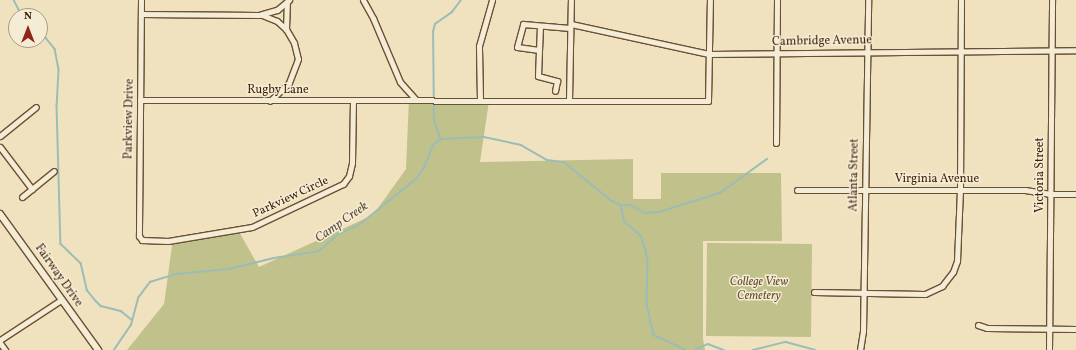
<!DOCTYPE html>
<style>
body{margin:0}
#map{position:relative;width:1076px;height:350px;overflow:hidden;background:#f0e2be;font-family:Vollkorn,serif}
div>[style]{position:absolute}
.green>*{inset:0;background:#c1c18c}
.stream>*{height:1.5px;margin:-0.75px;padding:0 0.75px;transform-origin:0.75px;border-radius:0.75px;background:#9bbdb6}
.roads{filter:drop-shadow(1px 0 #6a5036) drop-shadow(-1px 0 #6a5036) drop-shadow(0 1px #6a5036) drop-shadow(0 -1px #6a5036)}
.minor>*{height:5px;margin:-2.5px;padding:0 2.5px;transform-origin:2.5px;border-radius:2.5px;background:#f5ecd5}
.tertiary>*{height:6px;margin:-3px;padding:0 3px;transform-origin:3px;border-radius:3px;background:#f5ecd5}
span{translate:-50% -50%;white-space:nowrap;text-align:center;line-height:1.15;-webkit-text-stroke:3px #f5ecd5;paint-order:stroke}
.street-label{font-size:12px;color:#3e1f08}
.park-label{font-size:12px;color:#655030;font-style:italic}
.water-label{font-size:13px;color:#5a4e3c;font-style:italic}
.north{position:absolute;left:8px;top:8px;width:40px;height:40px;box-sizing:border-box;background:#f5ecd5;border:1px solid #ac9a83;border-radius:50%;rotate:0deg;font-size:11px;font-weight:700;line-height:16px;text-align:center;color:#3e1f08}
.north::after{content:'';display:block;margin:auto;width:14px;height:18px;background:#8f2418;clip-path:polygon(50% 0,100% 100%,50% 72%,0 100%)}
</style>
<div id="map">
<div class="green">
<i style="clip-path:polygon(409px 98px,489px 101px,480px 162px,633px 159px,633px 199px,661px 199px,661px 173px,781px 173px,782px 241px,703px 241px,703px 339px,705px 350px,127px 350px,164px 304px,173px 239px,238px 230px,259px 267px,373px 215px,406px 169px)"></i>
<i style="clip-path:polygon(707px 243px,812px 244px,811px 337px,706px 336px)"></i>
</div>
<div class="stream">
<i style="left:14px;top:0;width:18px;rotate:63deg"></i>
<i style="left:40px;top:36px;width:6px;rotate:18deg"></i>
<i style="left:46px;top:38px;width:14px;rotate:51deg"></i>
<i style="left:55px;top:49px;width:21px;rotate:79deg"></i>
<i style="left:59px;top:70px;width:35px;rotate:93deg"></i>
<i style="left:57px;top:105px;width:139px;rotate:88.4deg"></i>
<i style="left:61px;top:244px;width:28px;rotate:44deg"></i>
<i style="left:81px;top:263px;width:28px;rotate:77deg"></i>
<i style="left:87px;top:290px;width:14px;rotate:51deg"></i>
<i style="left:96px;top:301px;width:7px;rotate:45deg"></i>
<i style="left:101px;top:306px;width:21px;rotate:14deg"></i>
<i style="left:121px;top:311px;width:14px;rotate:39deg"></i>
<i style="left:440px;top:138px;width:18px;rotate:-109deg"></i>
<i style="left:434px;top:121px;width:89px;rotate:-90.6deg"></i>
<i style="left:433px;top:32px;width:8px;rotate:-76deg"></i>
<i style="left:435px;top:24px;width:21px;rotate:-35deg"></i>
<i style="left:452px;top:12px;width:15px;rotate:-53deg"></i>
<i style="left:441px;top:139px;width:43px;rotate:-2.7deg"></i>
<i style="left:484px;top:137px;width:38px;rotate:12deg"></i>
<i style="left:521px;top:145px;width:30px;rotate:30deg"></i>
<i style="left:547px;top:160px;width:17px;rotate:7deg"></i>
<i style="left:564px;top:162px;width:62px;rotate:39.1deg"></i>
<i style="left:612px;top:201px;width:10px;rotate:24deg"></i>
<i style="left:621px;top:205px;width:10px"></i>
<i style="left:631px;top:205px;width:16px;rotate:30deg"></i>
<i style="left:645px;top:213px;width:14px;rotate:-4deg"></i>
<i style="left:659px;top:212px;width:64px;rotate:-17.3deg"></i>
<i style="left:720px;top:193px;width:58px;rotate:-35.9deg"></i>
<i style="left:621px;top:205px;width:16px;rotate:79deg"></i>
<i style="left:624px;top:221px;width:23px;rotate:41deg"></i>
<i style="left:641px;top:236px;width:15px;rotate:70deg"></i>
<i style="left:646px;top:250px;width:12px;rotate:81deg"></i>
<i style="left:648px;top:262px;width:43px;rotate:91.3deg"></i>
<i style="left:647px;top:305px;width:31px;rotate:77deg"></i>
<i style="left:654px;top:335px;width:35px;rotate:25deg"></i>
<i style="left:114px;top:350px;width:30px;rotate:-56deg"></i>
<i style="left:131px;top:325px;width:28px;rotate:-75deg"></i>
<i style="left:138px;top:298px;width:20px;rotate:-53deg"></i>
<i style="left:150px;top:282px;width:28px;rotate:-17deg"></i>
<i style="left:177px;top:274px;width:52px;rotate:-5.5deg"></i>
<i style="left:229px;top:269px;width:46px;rotate:-13.7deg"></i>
<i style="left:274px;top:258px;width:46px;rotate:-8.8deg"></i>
<i style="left:319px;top:251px;width:28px;rotate:-41deg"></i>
<i style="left:340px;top:233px;width:21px;rotate:-23deg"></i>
<i style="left:359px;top:225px;width:73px;rotate:-38.9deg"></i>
<i style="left:416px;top:179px;width:14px;rotate:-54deg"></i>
<i style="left:424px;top:168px;width:25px;rotate:-69deg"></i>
<i style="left:433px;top:145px;width:10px;rotate:-37deg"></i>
<i style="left:695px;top:350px;width:14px;rotate:-25deg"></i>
<i style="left:708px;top:344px;width:17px;rotate:21deg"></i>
<i style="left:753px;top:350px;width:34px;rotate:-14deg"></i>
<i style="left:786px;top:342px;width:30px;rotate:15deg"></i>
</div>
<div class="roads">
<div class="minor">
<i style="left:141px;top:0;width:236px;rotate:90.5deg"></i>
<i style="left:139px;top:236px;width:5px;rotate:53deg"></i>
<i style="left:142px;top:240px;width:26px;rotate:2deg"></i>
<i style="left:168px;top:241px;width:85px;rotate:-9.5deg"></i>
<i style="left:252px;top:227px;width:101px;rotate:-25.3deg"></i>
<i style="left:343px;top:184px;width:10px;rotate:-53deg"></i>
<i style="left:349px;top:176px;width:13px;rotate:-77deg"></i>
<i style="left:352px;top:163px;width:62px;rotate:-89.1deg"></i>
<i style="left:363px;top:0;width:21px;rotate:61deg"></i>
<i style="left:373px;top:18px;width:69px;rotate:67.1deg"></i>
<i style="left:400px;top:82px;width:24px;rotate:48deg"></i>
<i style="left:141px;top:14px;width:118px;rotate:0.5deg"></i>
<i style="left:259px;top:15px;width:19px;rotate:-16deg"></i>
<i style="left:277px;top:10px;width:16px;rotate:-40deg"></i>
<i style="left:262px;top:15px;width:16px;rotate:22deg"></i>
<i style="left:277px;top:21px;width:12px;rotate:42deg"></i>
<i style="left:286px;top:29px;width:16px;rotate:60deg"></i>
<i style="left:294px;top:43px;width:16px;rotate:76deg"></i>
<i style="left:298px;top:59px;width:26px;rotate:111deg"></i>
<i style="left:289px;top:83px;width:26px;rotate:137deg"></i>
<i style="left:571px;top:24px;width:141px;rotate:12.3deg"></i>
<i style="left:709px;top:54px;width:367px;rotate:-0.6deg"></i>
<i style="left:540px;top:26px;width:50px;rotate:92.3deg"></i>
<i style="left:538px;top:76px;width:20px;rotate:15deg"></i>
<i style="left:557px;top:81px;width:10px;rotate:101deg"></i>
<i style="left:286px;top:29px;width:26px;rotate:-88deg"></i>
<i style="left:539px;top:50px;width:22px;rotate:-172deg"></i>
<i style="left:517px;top:47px;width:24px;rotate:-75deg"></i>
<i style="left:523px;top:24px;width:47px;rotate:4.9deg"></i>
<i style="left:140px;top:100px;width:568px;rotate:0.1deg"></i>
<i style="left:708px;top:101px;width:101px;rotate:-88.9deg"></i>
<i style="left:480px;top:100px;width:54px;rotate:-91.1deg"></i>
<i style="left:479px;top:46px;width:48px;rotate:-74.2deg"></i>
<i style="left:569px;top:100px;width:100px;rotate:-88.9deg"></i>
<i style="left:0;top:136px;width:46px;rotate:-38.9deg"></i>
<i style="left:776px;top:143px;width:143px;rotate:-89.6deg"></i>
<i style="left:0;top:147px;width:53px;rotate:52.7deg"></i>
<i style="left:797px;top:190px;width:228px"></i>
<i style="left:1025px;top:190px;width:26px;rotate:9deg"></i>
<i style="left:1051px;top:194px;width:25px"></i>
<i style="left:22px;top:197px;width:41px;rotate:-39.1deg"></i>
<i style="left:814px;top:292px;width:111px;rotate:1deg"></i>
<i style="left:925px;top:294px;width:19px;rotate:-25deg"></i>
<i style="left:942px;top:286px;width:18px;rotate:-52deg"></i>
<i style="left:953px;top:272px;width:12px;rotate:-70deg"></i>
<i style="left:957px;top:261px;width:71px;rotate:-87.6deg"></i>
<i style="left:960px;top:190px;width:190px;rotate:-89.7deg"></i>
<i style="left:978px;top:325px;width:9px;rotate:18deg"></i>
<i style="left:987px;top:328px;width:89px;rotate:0.6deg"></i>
<i style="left:0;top:340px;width:73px;rotate:-33.3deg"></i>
<i style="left:0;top:343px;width:9px;rotate:54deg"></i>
<i style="left:860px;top:350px;width:19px;rotate:-81deg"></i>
<i style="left:863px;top:331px;width:331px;rotate:-89.1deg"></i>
<i style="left:1049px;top:350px;width:350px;rotate:-89.5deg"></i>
</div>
<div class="tertiary">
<i style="left:0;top:214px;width:168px;rotate:54.2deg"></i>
</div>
</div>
<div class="street-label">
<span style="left:822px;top:42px;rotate:-1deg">Cambridge Avenue</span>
<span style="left:278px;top:91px">Rugby Lane</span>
<span style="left:130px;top:119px;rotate:-89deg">Parkview Drive</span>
<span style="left:855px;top:175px;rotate:-89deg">Atlanta Street</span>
<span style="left:1041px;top:175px;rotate:-90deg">Victoria Street</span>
<span style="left:937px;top:180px">Virginia Avenue</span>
<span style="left:291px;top:198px;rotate:-25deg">Parkview Circle</span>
<span style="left:58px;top:276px;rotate:55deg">Fairway Drive</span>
</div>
<div class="park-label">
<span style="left:759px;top:290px">College View<br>Cemetery</span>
</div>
<div class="water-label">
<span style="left:342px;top:223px;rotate:-35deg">Camp Creek</span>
</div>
<div class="north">N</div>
</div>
